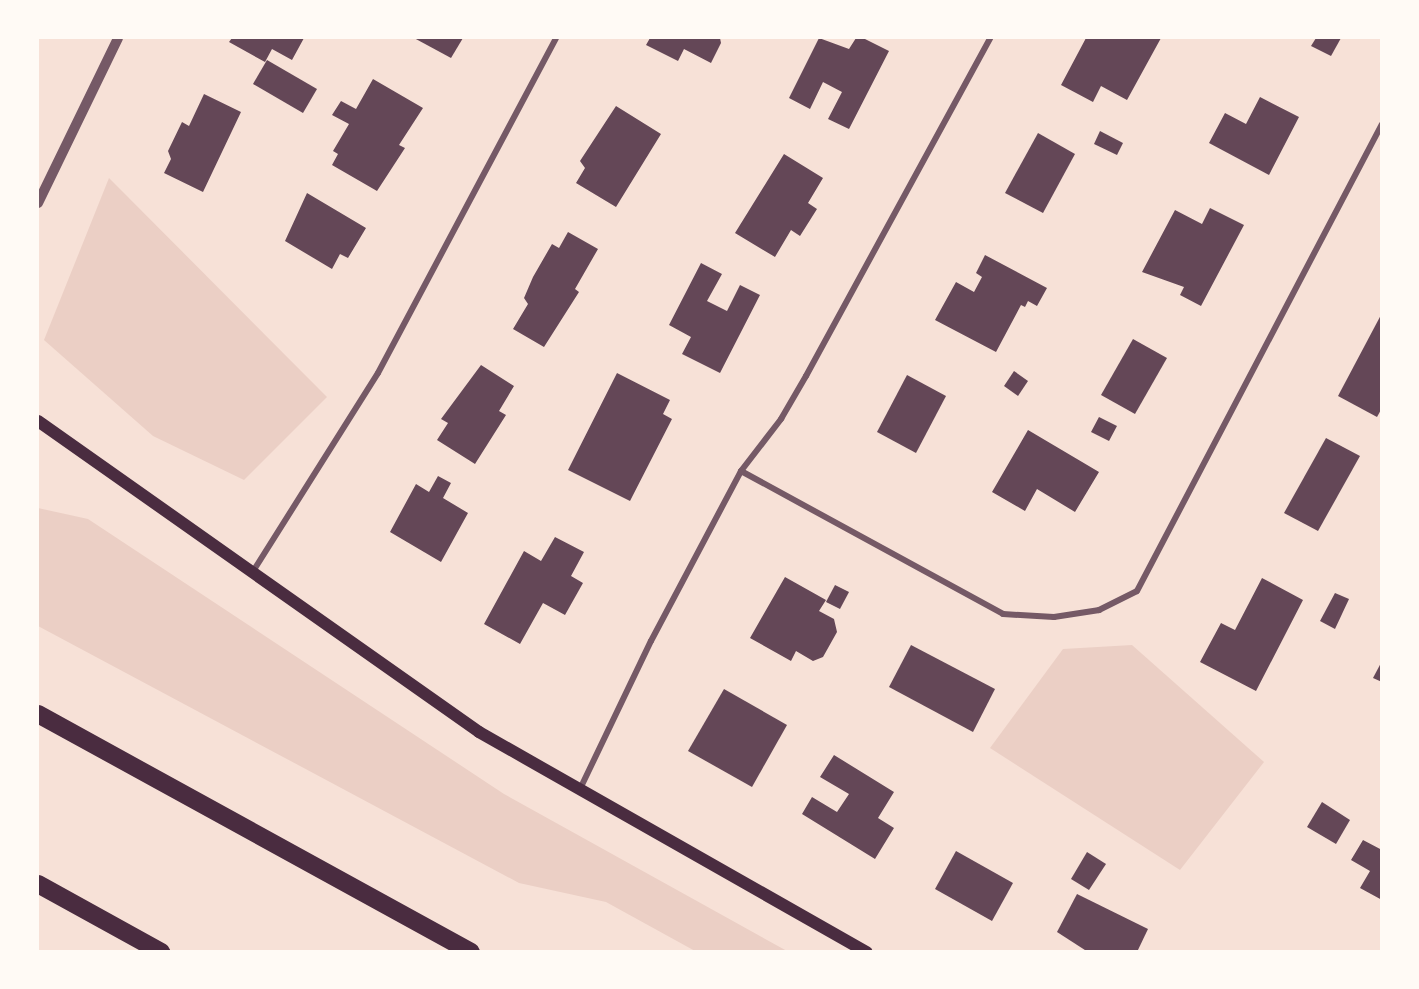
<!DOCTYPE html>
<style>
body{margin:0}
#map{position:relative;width:1419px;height:989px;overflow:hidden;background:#f7e1d7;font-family:Quicksand,sans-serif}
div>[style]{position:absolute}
.green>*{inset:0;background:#ebcfc5}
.building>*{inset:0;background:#644757}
.minor>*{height:6px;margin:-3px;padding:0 3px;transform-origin:3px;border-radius:3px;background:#755966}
.tertiary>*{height:10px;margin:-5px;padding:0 5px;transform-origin:5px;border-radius:5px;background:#755966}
.secondary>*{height:12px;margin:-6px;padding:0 6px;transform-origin:6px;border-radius:6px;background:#4a2c40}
.motorway>*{height:18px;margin:-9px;padding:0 9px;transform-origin:9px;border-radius:9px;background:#4a2c40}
span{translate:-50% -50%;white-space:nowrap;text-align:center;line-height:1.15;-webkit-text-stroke:4.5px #fffaf5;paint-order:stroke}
.frame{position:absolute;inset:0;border:39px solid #fffaf5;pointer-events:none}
</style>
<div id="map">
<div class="green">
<i style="clip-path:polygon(109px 178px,327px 397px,244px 480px,153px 436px,44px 340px)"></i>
<i style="clip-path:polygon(38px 508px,88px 519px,504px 794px,787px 951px,695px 951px,606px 902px,519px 883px,38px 626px)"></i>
<i style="clip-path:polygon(1132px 645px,1264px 762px,1180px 870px,990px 748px,1063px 649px)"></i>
</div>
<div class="building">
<i style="clip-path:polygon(232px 38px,304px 38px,292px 60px,272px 49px,265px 62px,229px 42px)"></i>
<i style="clip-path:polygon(414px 38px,463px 38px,451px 58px)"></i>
<i style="clip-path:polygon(650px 38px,720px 38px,721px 43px,711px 63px,684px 49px,678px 61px,646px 45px)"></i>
<i style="clip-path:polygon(819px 38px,849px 49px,856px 38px,863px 38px,889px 51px,849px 129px,828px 119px,842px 92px,823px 82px,810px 109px,789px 98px)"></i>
<i style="clip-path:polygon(1086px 38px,1161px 38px,1127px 100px,1101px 86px,1093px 102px,1061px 85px)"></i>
<i style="clip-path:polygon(1316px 38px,1341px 38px,1331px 56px,1311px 46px)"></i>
<i style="clip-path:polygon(267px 60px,317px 89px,303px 113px,253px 84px)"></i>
<i style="clip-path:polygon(373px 79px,423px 108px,399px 145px,405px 148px,377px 191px,332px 165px,338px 154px,333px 151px,349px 124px,332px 115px,341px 101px,356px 109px)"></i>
<i style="clip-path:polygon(204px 94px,241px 112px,203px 192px,164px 173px,171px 159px,168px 151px,182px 122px,189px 126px)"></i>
<i style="clip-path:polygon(1260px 97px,1299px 117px,1269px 175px,1209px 143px,1225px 113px,1246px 124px)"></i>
<i style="clip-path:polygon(616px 106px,661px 134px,616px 207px,576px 183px,585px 168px,580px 161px)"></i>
<i style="clip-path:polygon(1100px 131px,1123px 143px,1117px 155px,1094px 144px)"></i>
<i style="clip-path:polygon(1038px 133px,1075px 154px,1043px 213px,1005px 193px)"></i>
<i style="clip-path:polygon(784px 154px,823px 178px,808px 203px,817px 209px,800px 236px,791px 230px,775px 257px,735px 233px)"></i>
<i style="clip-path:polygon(307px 193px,366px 228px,348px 258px,340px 254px,332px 269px,285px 241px)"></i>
<i style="clip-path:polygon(1210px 208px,1244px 225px,1201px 306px,1180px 295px,1184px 287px,1142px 272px,1175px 210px,1202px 224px)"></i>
<i style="clip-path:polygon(568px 232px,598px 249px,575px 289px,579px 292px,544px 347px,513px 329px,528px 304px,524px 298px,533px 277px,552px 244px,559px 248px)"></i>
<i style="clip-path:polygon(985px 255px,1047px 288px,1037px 306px,1028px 301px,1025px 307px,1021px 305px,996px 352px,935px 320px,956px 282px,974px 292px,982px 277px,976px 273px)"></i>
<i style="clip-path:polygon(701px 263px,722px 274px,707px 301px,727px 311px,740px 285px,760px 295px,720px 373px,682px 354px,691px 337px,669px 325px)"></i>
<i style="clip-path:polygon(1382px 313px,1382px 408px,1377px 417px,1338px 396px)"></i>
<i style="clip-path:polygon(1133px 339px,1167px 358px,1135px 414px,1101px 395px)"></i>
<i style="clip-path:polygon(481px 365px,514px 386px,499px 411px,506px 415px,475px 464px,437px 440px,448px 423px,441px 419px)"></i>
<i style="clip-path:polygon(1014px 371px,1028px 381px,1018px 396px,1004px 386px)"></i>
<i style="clip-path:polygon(617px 373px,670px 400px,663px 414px,672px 419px,630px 501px,568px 470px)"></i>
<i style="clip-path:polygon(907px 375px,946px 396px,916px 453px,877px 432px)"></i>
<i style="clip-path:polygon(1099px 417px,1117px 426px,1109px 441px,1091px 432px)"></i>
<i style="clip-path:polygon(1028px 430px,1099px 472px,1075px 512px,1037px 489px,1025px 511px,992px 492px)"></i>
<i style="clip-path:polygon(1326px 438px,1360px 456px,1318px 531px,1284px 513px)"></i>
<i style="clip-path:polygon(438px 476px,451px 483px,443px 498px,468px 513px,441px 562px,390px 532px,416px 484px,429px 492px)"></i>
<i style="clip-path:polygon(555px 537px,584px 552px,571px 576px,583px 583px,565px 615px,543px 603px,520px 644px,484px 624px,524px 551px,541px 561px)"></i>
<i style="clip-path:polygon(785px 577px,826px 600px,819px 611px,834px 619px,837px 632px,823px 657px,813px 661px,796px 651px,791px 661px,750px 638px)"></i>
<i style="clip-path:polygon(1262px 578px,1303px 600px,1256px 691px,1200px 662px,1221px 623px,1235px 630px)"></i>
<i style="clip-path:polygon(835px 585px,849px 592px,840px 609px,826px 602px)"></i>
<i style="clip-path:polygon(1335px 593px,1349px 599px,1335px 629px,1320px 621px)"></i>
<i style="clip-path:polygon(911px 645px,995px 689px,973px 732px,889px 687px)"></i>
<i style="clip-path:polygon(1382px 661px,1382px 682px,1373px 678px)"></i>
<i style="clip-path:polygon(724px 689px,787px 725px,752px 787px,688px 751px)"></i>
<i style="clip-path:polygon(834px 755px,894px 792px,878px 818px,894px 828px,875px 859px,802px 814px,812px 797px,837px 812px,849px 794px,820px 777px)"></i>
<i style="clip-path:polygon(1322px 802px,1350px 820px,1336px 844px,1307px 827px)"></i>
<i style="clip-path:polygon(1363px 840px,1382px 850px,1382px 900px,1360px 888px,1370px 871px,1351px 860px)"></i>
<i style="clip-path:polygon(956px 851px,1013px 883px,992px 921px,935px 889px)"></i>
<i style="clip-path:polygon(1087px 852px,1106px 864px,1089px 890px,1071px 879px)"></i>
<i style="clip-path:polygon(1077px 894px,1148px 929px,1137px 952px,1088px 952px,1057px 932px)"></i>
</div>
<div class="minor">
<i style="left:741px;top:471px;width:298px;rotate:28.6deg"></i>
<i style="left:1003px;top:614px;width:51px;rotate:3.4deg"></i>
<i style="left:1054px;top:617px;width:46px;rotate:-8.8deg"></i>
<i style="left:1099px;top:610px;width:42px;rotate:-26.6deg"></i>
<i style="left:1137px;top:591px;width:527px;rotate:-62.32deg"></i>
<i style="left:252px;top:573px;width:236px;rotate:-57.8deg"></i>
<i style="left:378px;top:373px;width:379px;rotate:-62deg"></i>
<i style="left:580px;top:789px;width:164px;rotate:-64.4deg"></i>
<i style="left:651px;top:641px;width:192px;rotate:-62.1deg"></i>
<i style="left:741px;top:471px;width:66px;rotate:-52.4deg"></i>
<i style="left:781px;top:419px;width:50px;rotate:-59.8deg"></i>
<i style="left:806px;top:376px;width:385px;rotate:-61.4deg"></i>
</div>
<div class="tertiary">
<i style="left:38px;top:203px;width:183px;rotate:-64.1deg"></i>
</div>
<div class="secondary">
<i style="left:38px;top:421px;width:540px;rotate:35.19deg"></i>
<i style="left:479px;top:732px;width:446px;rotate:29.6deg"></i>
</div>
<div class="motorway">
<i style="left:38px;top:714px;width:494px;rotate:28.8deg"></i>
<i style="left:38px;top:884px;width:141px;rotate:28.9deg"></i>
</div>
<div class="frame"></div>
</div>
